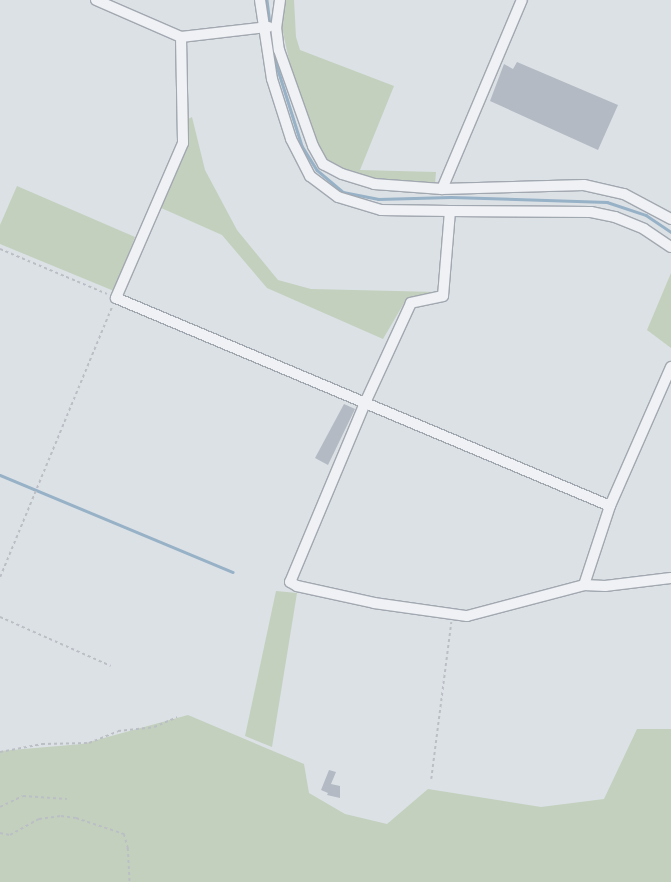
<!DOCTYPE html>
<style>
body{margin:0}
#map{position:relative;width:671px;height:882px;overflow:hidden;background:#dce1e6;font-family:"Varela Round",sans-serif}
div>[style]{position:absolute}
.green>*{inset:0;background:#c3d0bd}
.stream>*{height:2.5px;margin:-1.25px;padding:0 1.25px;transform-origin:1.25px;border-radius:1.25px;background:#97b1c7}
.building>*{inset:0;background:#b3bac3}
.path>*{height:1.5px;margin-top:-0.75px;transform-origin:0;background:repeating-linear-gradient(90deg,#bbbfc5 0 3px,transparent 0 6px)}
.roads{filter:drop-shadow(1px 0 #a2a8b0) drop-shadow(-1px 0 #a2a8b0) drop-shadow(0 1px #a2a8b0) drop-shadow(0 -1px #a2a8b0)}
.minor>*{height:10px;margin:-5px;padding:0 5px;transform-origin:5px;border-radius:5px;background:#eff1f5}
span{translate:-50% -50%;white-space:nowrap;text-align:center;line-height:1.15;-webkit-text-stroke:4px #ebeff4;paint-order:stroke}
</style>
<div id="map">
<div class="green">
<i style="clip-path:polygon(284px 0,294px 0,296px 37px,300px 50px,394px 86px,360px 170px,436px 172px,435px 184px,376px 180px,327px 164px,317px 146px,295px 87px,282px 28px)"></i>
<i style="clip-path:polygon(192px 117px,205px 170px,237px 230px,278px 280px,311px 289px,438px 292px,435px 295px,407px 298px,383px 339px,267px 288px,222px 235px,159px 207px,186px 120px)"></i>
<i style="clip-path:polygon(17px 186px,135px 237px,114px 291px,0 244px,0 225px)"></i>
<i style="clip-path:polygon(671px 273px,671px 348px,647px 330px)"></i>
<i style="clip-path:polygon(276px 591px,297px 593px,272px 747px,245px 736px)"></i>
<i style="clip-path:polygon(188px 715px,304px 764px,309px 793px,345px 814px,387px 824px,428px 789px,541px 807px,604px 799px,637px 729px,671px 729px,671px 882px,0 882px,0 751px,82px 744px)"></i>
</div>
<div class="stream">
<i style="left:267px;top:0;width:25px;rotate:83deg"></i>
<i style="left:271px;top:30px;width:27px;rotate:84deg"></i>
<i style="left:274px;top:57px;width:93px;rotate:72.5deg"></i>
<i style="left:302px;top:146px;width:28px;rotate:58deg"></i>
<i style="left:317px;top:170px;width:34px;rotate:40deg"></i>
<i style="left:343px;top:192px;width:36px;rotate:11deg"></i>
<i style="left:378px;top:199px;width:73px;rotate:-1.6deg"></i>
<i style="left:451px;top:197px;width:156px;rotate:1.8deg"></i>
<i style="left:607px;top:202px;width:41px;rotate:18.4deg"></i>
<i style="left:646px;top:215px;width:30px;rotate:34deg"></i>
<i style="left:0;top:475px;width:252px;rotate:22.6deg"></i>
</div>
<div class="building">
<i style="clip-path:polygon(517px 62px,618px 105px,598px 150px,490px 101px,504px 64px,513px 69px)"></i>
<i style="clip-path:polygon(344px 404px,355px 409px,328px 465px,315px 458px)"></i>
<i style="clip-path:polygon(329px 770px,336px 772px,331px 784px,340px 786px,340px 798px,327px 795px,328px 793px,321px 790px)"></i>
</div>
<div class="path">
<i style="left:0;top:249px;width:116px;rotate:22.8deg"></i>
<i style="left:0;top:577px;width:292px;rotate:-67.5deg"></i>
<i style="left:0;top:617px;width:121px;rotate:23.8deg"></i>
<i style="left:0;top:752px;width:43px;rotate:-10.8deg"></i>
<i style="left:42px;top:744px;width:47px;rotate:-1.2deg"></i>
<i style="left:89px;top:743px;width:31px;rotate:-22deg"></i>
<i style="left:118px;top:731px;width:36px;rotate:-6deg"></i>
<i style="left:154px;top:727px;width:25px;rotate:-23deg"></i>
<i style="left:431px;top:779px;width:158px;rotate:-82.7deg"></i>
<i style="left:0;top:807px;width:25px;rotate:-26deg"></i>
<i style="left:23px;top:796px;width:44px;rotate:3.9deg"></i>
<i style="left:0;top:833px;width:10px;rotate:11deg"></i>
<i style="left:10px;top:835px;width:33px;rotate:-29deg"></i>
<i style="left:39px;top:819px;width:22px;rotate:-8deg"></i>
<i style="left:61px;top:816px;width:15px;rotate:8deg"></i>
<i style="left:76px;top:818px;width:51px;rotate:18.4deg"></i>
<i style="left:124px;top:834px;width:15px;rotate:74deg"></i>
<i style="left:128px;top:848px;width:34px;rotate:87deg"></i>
</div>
<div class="roads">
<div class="minor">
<i style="left:96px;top:0;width:93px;rotate:23.5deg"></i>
<i style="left:181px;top:37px;width:88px;rotate:-6.6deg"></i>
<i style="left:260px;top:0;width:80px;rotate:81.4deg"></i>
<i style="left:272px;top:79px;width:63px;rotate:72.4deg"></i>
<i style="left:291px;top:139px;width:42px;rotate:62.8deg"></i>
<i style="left:310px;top:176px;width:35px;rotate:37deg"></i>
<i style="left:338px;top:197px;width:45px;rotate:16.8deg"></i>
<i style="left:381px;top:210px;width:69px;rotate:0.8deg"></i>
<i style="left:450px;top:211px;width:85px;rotate:94.7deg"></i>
<i style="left:443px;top:296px;width:33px;rotate:168deg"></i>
<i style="left:411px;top:303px;width:110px;rotate:114.7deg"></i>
<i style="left:365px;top:403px;width:194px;rotate:112.7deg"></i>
<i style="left:290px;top:582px;width:8px;rotate:30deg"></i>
<i style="left:297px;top:586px;width:79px;rotate:12.4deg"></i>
<i style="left:374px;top:603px;width:94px;rotate:8deg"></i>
<i style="left:467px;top:616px;width:121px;rotate:-14.8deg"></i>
<i style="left:584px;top:585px;width:21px;rotate:3deg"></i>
<i style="left:605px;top:586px;width:66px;rotate:-6.9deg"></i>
<i style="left:280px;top:0;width:27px;rotate:98deg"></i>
<i style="left:276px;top:27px;width:23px;rotate:83deg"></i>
<i style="left:279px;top:50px;width:102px;rotate:70.5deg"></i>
<i style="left:313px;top:146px;width:21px;rotate:61deg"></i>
<i style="left:323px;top:164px;width:21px;rotate:28deg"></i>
<i style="left:342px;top:174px;width:34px;rotate:17deg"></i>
<i style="left:374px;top:184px;width:68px;rotate:4.2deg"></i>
<i style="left:442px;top:189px;width:205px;rotate:-67.1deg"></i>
<i style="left:181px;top:37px;width:106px;rotate:88.9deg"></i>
<i style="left:183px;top:143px;width:169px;rotate:113.4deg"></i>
<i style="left:116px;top:298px;width:536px;rotate:22.83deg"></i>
<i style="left:442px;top:189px;width:142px;rotate:-1.6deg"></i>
<i style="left:584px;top:185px;width:41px;rotate:12.7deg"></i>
<i style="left:624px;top:194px;width:53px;rotate:28deg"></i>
<i style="left:450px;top:211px;width:141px;rotate:0.4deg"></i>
<i style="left:591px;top:212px;width:25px;rotate:12deg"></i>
<i style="left:615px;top:217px;width:31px;rotate:22deg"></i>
<i style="left:644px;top:229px;width:32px;rotate:34deg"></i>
<i style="left:584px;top:585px;width:83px;rotate:-71.8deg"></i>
<i style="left:610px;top:506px;width:152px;rotate:-66.3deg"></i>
</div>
</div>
</div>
